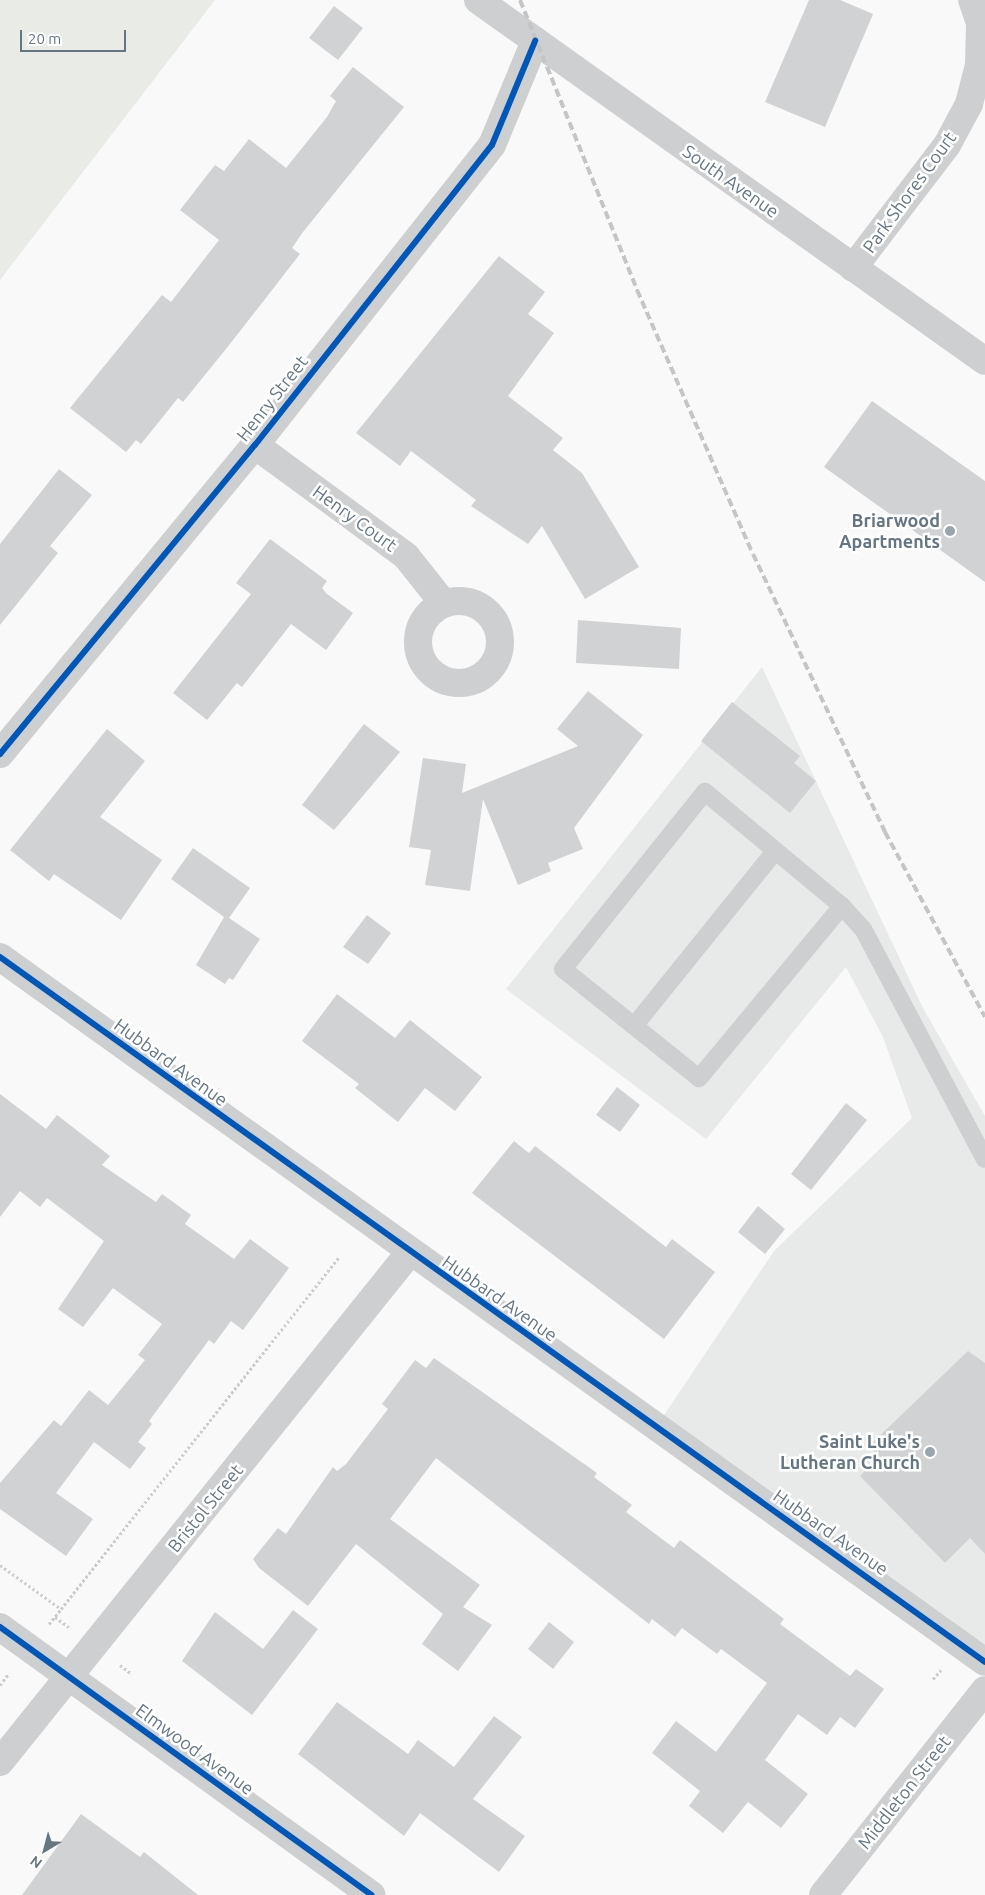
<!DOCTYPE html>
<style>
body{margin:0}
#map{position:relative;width:985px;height:1895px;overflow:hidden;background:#f9f9f9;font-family:Ubuntu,sans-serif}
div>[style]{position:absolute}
.built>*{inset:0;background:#e8e9e9}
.green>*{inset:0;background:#e8ebe6}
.building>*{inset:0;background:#d0d2d3}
.path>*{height:3px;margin-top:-1.5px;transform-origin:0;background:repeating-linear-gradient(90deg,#cbcccd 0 2.5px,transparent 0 5px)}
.service>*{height:18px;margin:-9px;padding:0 9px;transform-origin:9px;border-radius:9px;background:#cecfd0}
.minor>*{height:28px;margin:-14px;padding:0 14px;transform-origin:14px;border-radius:14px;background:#cecfd0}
.minor>.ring{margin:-14px;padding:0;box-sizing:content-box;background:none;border:28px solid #cecfd0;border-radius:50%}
.tertiary>*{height:28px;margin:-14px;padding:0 14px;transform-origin:14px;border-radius:14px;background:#cecfd0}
.rail>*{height:4px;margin-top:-2px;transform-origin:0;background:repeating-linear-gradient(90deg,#c3c5c6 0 8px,transparent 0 12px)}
.cycleway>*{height:6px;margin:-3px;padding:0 3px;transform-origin:3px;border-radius:3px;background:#0057b8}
.dots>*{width:14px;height:14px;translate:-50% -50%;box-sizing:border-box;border:2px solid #fff;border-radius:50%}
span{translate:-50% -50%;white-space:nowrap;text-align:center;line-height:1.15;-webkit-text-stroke:5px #fff;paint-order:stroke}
.street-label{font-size:18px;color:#657683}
.poi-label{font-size:18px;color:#657683;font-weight:700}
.right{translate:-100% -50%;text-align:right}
.north{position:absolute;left:20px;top:1825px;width:50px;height:50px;-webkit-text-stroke:4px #fff;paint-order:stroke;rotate:217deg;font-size:14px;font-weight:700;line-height:20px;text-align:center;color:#657683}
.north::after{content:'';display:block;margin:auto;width:18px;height:22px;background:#657683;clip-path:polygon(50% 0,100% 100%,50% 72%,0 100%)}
.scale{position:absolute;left:20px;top:30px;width:106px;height:22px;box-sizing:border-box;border:2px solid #657683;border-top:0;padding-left:6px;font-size:15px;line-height:18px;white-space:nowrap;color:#657683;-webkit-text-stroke:4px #fff;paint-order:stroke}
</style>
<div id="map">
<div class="built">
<i style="clip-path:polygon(762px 667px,923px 1008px,985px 1116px,985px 1662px,656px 1427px,774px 1251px,912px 1118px,883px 1037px,846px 967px,706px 1139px,506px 989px)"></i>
</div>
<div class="green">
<i style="clip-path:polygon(0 0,215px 0,0 280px)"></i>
</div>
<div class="building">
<i style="clip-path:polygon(809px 0,840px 0,873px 14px,825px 127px,765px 102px)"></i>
<i style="clip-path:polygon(334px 6px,363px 28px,338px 60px,309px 38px)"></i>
<i style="clip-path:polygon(353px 67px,404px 107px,303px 232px,292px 248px,300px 254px,230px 344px,183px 402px,178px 398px,141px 444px,136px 440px,126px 452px,70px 408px,162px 295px,171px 302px,219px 240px,180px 210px,215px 165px,224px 171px,249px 139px,286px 168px,327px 117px,336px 101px,330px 96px)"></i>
<i style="clip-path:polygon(499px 256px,545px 292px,528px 314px,554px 333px,508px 396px,563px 438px,553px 450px,582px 473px,639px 567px,585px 599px,542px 526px,528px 544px,471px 506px,476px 500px,411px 451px,400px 466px,356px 433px)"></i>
<i style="clip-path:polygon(872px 401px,985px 481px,985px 582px,824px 467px)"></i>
<i style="clip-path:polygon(59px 469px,92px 495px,50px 546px,58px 553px,0 625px,0 544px)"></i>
<i style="clip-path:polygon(270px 539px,327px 581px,322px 588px,327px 594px,353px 613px,326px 650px,291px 624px,242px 687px,237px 683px,207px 720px,173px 693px,251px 594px,236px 583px)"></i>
<i style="clip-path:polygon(578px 620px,681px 628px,679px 669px,576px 663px)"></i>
<i style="clip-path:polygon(588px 691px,643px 735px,574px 828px,583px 849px,548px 863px,551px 871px,518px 885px,483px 799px,470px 891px,425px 885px,431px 850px,409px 847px,423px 758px,466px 764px,462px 793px,578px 746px,557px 729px)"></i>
<i style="clip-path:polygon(732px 702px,800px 756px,794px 763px,816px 781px,790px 813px,701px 741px)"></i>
<i style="clip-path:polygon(364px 724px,400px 752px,334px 830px,302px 805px)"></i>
<i style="clip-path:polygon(107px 729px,145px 761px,100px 817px,162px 860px,121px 920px,54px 874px,49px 881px,10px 850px)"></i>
<i style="clip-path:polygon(193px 848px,250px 888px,229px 918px,260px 939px,233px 980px,229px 978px,225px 984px,196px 965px,224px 917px,171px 879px)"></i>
<i style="clip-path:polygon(367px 915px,391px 933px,368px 964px,343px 947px)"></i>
<i style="clip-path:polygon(337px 994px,395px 1038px,410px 1020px,482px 1077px,455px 1111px,425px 1088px,398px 1122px,355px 1088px,359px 1084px,302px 1041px)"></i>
<i style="clip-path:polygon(617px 1087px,640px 1105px,620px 1132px,596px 1115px)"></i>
<i style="clip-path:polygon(0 1094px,46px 1129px,57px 1115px,110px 1156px,102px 1165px,156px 1202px,162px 1194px,191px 1215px,185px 1224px,234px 1259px,250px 1239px,289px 1268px,243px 1330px,231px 1321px,214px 1344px,209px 1340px,149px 1421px,152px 1424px,138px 1442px,146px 1448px,130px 1469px,94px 1442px,56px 1493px,93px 1519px,66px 1556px,0 1509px,0 1483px,54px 1420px,61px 1426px,89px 1390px,108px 1405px,145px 1360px,138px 1355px,162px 1324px,113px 1288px,83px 1327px,58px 1309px,104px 1241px,47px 1198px,40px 1207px,20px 1191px,0 1217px)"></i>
<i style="clip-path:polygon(846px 1103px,867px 1120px,811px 1190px,791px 1174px)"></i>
<i style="clip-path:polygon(514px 1141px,529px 1153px,535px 1146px,666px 1247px,672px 1239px,715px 1272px,664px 1339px,472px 1193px)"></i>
<i style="clip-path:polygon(758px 1206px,785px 1229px,765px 1254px,738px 1232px)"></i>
<i style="clip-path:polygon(968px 1351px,985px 1363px,985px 1554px,970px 1538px,945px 1563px,860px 1476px,879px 1457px,869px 1446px)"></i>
<i style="clip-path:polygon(434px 1358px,597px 1473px,594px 1477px,632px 1505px,626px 1512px,674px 1548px,680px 1540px,784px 1619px,780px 1624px,850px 1676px,856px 1669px,884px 1689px,855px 1728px,840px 1717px,827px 1735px,798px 1714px,765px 1760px,808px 1794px,781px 1828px,748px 1802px,723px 1833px,689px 1806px,700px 1791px,652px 1753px,676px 1721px,716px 1752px,767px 1683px,721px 1649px,717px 1654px,682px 1628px,675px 1637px,652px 1619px,649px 1624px,436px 1458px,390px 1519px,480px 1585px,463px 1607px,492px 1625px,458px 1671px,422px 1644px,443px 1614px,356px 1544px,308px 1606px,259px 1568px,253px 1559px,278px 1528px,286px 1534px,333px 1467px,337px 1471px,346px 1464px,388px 1409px,382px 1404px,415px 1360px,426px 1368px)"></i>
<i style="clip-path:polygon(293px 1610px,318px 1629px,252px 1715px,182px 1661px,215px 1612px,263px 1649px)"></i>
<i style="clip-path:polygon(549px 1622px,574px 1642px,553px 1669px,528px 1649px)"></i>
<i style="clip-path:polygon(337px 1702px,408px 1754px,418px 1740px,454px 1767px,494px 1716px,522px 1737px,473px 1799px,525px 1836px,499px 1872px,420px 1813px,404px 1836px,298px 1754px)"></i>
<i style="clip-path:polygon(81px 1814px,140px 1857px,144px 1852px,198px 1895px,22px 1895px)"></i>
</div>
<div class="path">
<i style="left:0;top:1565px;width:75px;rotate:35.8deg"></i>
<i style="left:61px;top:1609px;width:449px;rotate:-51.7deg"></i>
<i style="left:55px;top:1617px;width:17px;rotate:36deg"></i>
<i style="left:49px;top:1624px;width:19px;rotate:-51deg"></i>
<i style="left:120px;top:1665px;width:15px;rotate:37deg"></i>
<i style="left:933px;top:1679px;width:12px;rotate:-48deg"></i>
<i style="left:0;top:1685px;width:15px;rotate:-53deg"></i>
</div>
<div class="service">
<i style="left:842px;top:906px;width:224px;rotate:129.7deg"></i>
<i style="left:699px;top:1078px;width:174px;rotate:-141.3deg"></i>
<i style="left:563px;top:969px;width:227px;rotate:-51.3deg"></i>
<i style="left:705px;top:792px;width:178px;rotate:39.8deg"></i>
<i style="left:842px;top:906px;width:31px;rotate:48deg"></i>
<i style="left:863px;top:929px;width:260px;rotate:62.1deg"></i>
<i style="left:634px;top:1026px;width:225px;rotate:-51.1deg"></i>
</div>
<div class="minor">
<i style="left:478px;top:0;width:622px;rotate:35.45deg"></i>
<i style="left:853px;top:268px;width:155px;rotate:-52.6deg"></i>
<i style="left:947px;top:145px;width:47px;rotate:-61.8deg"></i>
<i style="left:969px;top:104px;width:40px;rotate:-75.6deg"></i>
<i style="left:979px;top:65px;width:42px;rotate:-88.6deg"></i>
<i style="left:980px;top:23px;width:24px;rotate:-109deg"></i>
<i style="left:255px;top:445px;width:187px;rotate:36.3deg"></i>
<i style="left:406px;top:556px;width:61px;rotate:51.6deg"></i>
<i class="ring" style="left:418px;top:601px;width:54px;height:54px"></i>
<i style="left:0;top:754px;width:401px;rotate:-50.5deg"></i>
<i style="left:255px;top:445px;width:382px;rotate:-51.7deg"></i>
<i style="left:492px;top:145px;width:113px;rotate:-67.5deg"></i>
<i style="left:0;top:957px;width:1211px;rotate:35.59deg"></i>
<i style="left:0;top:1762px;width:654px;rotate:-51.2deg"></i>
<i style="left:823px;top:1895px;width:261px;rotate:-51.7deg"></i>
</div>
<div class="tertiary">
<i style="left:0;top:1627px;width:458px;rotate:35.8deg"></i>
</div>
<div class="rail">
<i style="left:520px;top:0;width:313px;rotate:68deg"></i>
<i style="left:637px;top:290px;width:288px;rotate:66.3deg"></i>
<i style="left:753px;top:554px;width:308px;rotate:64.6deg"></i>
<i style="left:885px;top:832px;width:210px;rotate:61.6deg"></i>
</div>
<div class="cycleway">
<i style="left:0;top:754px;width:401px;rotate:-50.5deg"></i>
<i style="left:255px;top:445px;width:382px;rotate:-51.7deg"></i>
<i style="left:492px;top:145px;width:113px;rotate:-67.5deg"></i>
<i style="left:0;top:957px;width:1211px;rotate:35.59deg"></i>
<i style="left:0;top:1627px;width:458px;rotate:35.8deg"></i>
</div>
<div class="dots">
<i style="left:950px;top:531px;background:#99a4ac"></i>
<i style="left:930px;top:1452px;background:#99a4ac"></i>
</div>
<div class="street-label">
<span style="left:731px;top:181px;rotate:35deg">South Avenue</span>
<span style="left:909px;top:192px;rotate:-54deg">Park Shores Court</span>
<span style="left:272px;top:398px;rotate:-52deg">Henry Street</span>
<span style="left:355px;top:518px;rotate:36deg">Henry Court</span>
<span style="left:171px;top:1062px;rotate:36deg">Hubbard Avenue</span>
<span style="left:500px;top:1298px;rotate:35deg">Hubbard Avenue</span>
<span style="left:205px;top:1508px;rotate:-51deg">Bristol Street</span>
<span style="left:831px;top:1532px;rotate:35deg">Hubbard Avenue</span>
<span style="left:195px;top:1749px;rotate:36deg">Elmwood Avenue</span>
<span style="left:904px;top:1792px;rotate:-52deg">Middleton Street</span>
</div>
<div class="poi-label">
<span class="right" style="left:940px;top:531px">Briarwood<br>Apartments</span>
<span class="right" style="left:920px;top:1452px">Saint Luke's<br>Lutheran Church</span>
</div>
<div class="north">N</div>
<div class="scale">20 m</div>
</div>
